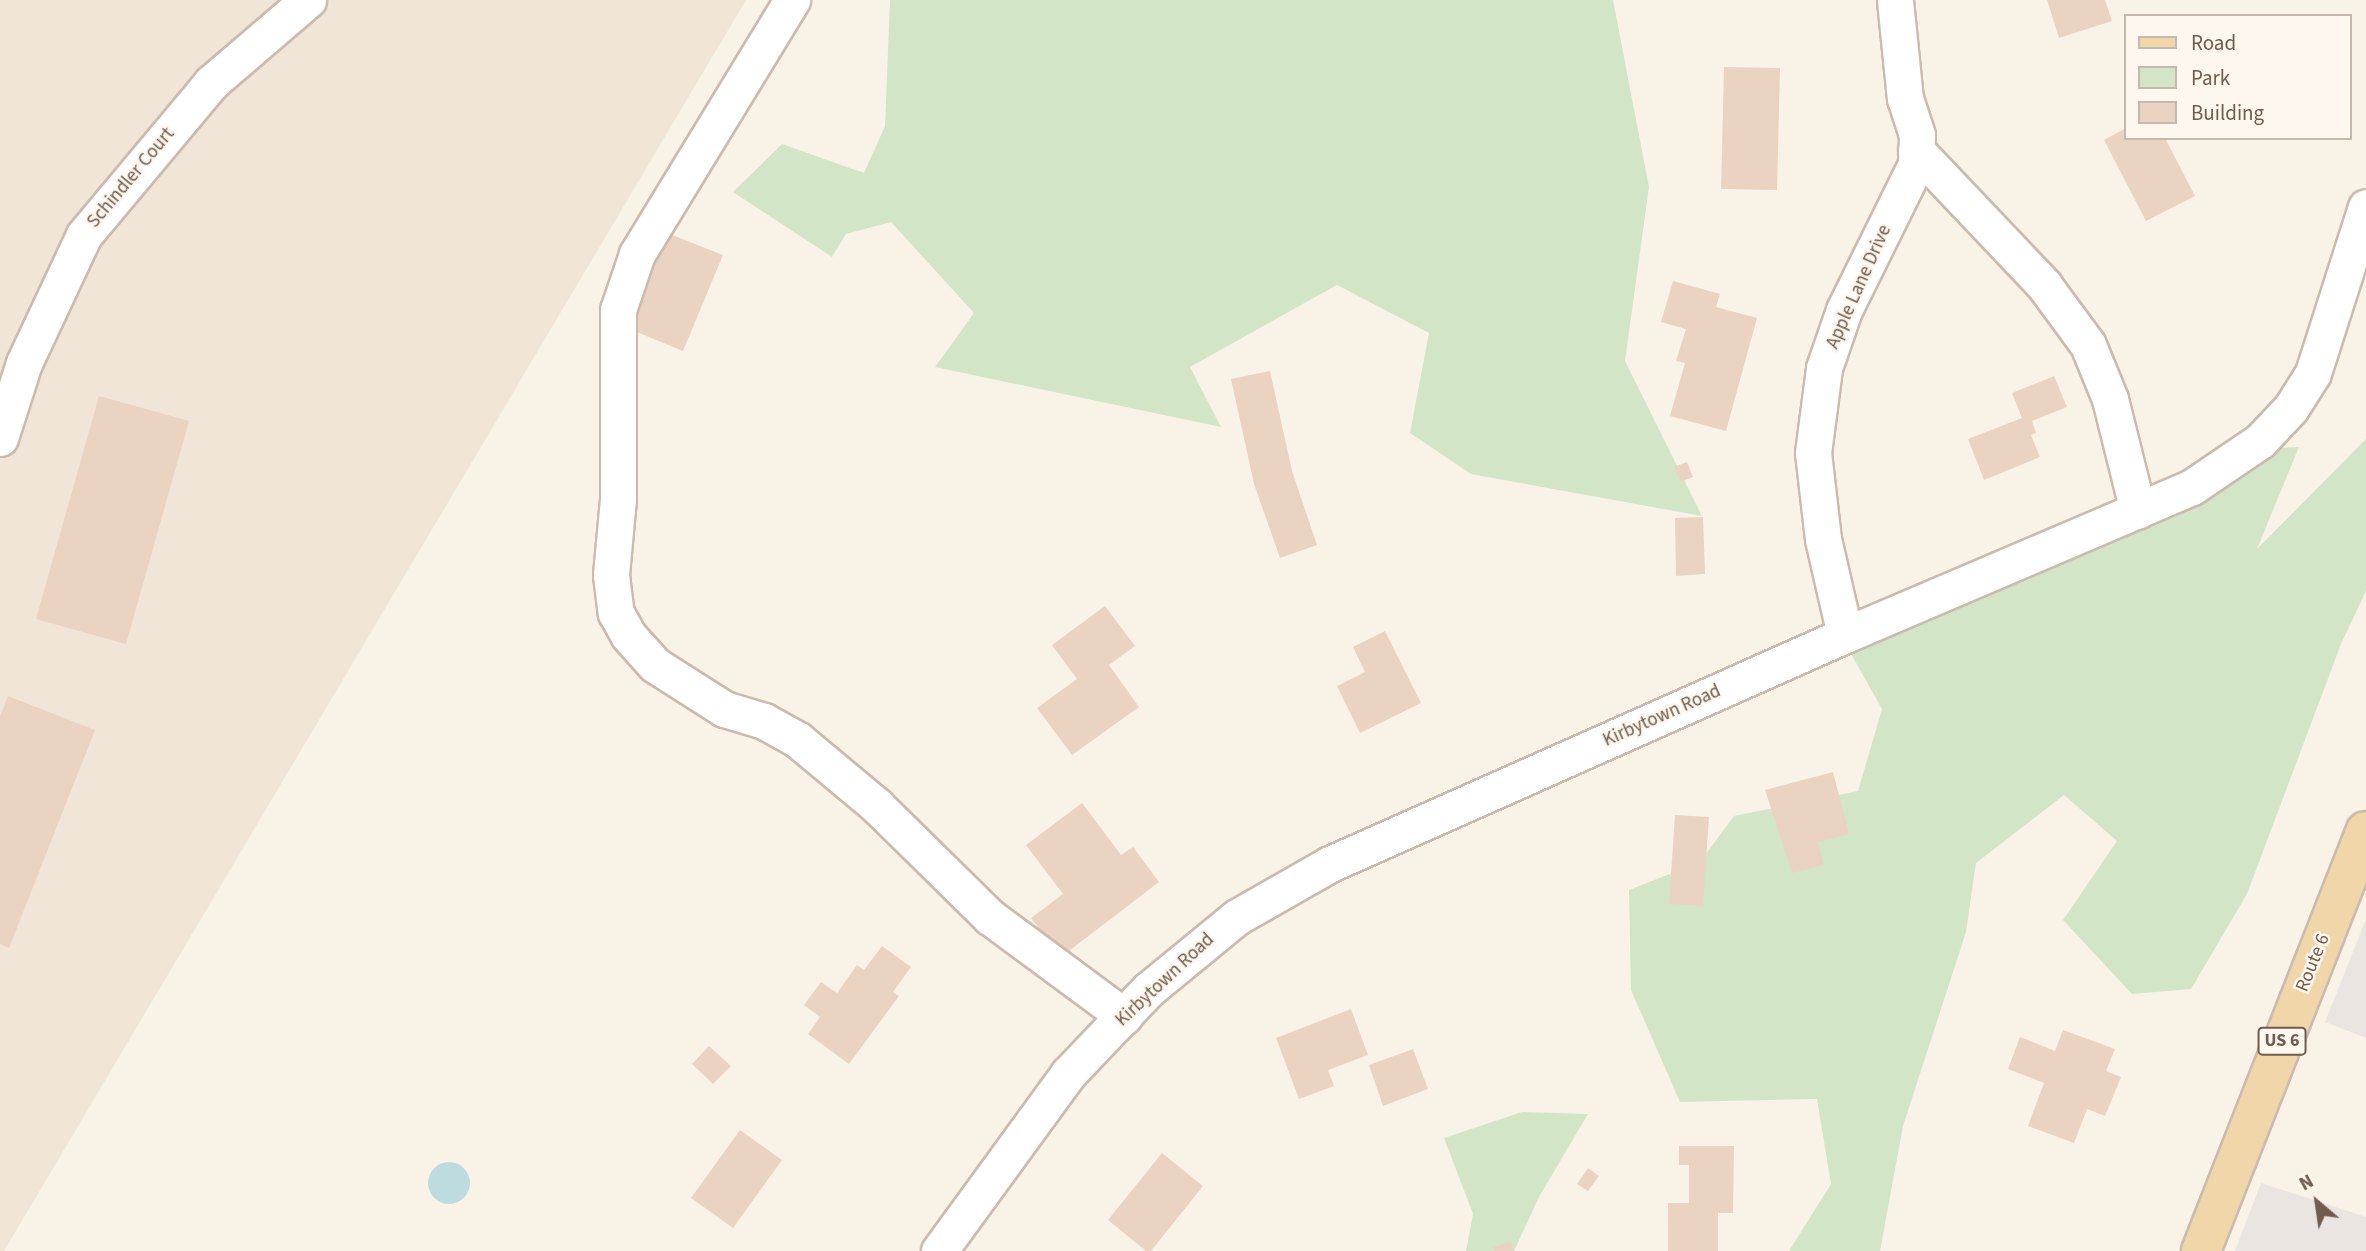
<!DOCTYPE html>
<style>
body{margin:0}
#map{position:relative;width:2366px;height:1251px;overflow:hidden;background:#f9f3e7;font-family:"Source Sans 3",sans-serif}
div>[style]{position:absolute}
.residential>*{inset:0;background:#f0e5d6}
.industrial>*{inset:0;background:#eae5e0}
.green>*{inset:0;background:#d3e5c7}
.water>*{inset:0;background:#bedbe0}
.round{border-radius:50%}
.building>*{inset:0;background:#ebd3c2}
.roads{filter:drop-shadow(2px 0 #cabbae) drop-shadow(-2px 0 #cabbae) drop-shadow(0 2px #cabbae) drop-shadow(0 -2px #cabbae)}
.minor>*{height:35px;margin:-17.5px;padding:0 17.5px;transform-origin:17.5px;border-radius:17.5px;background:#fff}
.major>*{height:38px;margin:-19px;padding:0 19px;transform-origin:19px;border-radius:19px;background:#f0d6a8}
span{translate:-50% -50%;white-space:nowrap;text-align:center;line-height:1.15;-webkit-text-stroke:5px #fdf7ed;paint-order:stroke}
.shield-label span{padding:2px 5px;background:#fdf7ed;border:2px solid;border-radius:5px;-webkit-text-stroke-width:0}
.shield-label{font-size:18px;color:#705b4f;font-weight:700}
.street-label{font-size:19px;color:#705b4f}
.legend{position:absolute;left:2124px;top:14px;width:228px;height:126px;box-sizing:border-box;background:#fdf7ed;border:2px solid #c5b9ae;margin:0;padding:9px 12px;list-style:none;font-size:21px;color:#705b4f}
.legend li{display:flex;align-items:center;gap:14px;height:35px}
.legend b{width:35px;border:2px solid #c5b9ae}
.north{position:absolute;left:2282px;top:1167px;width:70px;height:70px;-webkit-text-stroke:5px #fdf7ed;paint-order:stroke;rotate:331deg;font-size:19px;font-weight:700;line-height:28px;text-align:center;color:#705b4f}
.north::after{content:'';display:block;margin:auto;width:24px;height:32px;background:#705b4f;clip-path:polygon(50% 0,100% 100%,50% 72%,0 100%)}
</style>
<div id="map">
<div class="residential">
<i style="clip-path:polygon(0 0,746px 0,4px 1251px,0 1251px)"></i>
</div>
<div class="industrial">
<i style="clip-path:polygon(2366px 919px,2366px 1038px,2325px 1022px)"></i>
<i style="clip-path:polygon(2261px 1183px,2366px 1217px,2366px 1251px,2235px 1251px)"></i>
</div>
<div class="green">
<i style="clip-path:polygon(890px 0,1613px 0,1649px 187px,1625px 361px,1702px 516px,1471px 474px,1410px 433px,1429px 333px,1337px 285px,1190px 367px,1221px 427px,935px 367px,974px 313px,891px 222px,846px 234px,832px 257px,733px 192px,782px 144px,864px 173px,885px 126px)"></i>
<i style="clip-path:polygon(2366px 439px,2366px 591px,2341px 644px,2247px 894px,2191px 989px,2132px 994px,2063px 920px,2117px 841px,2064px 795px,1976px 863px,1966px 932px,1903px 1126px,1880px 1251px,1789px 1251px,1831px 1184px,1817px 1099px,1680px 1102px,1631px 990px,1629px 890px,1700px 862px,1734px 816px,1858px 791px,1882px 709px,1846px 645px,2223px 450px,2299px 447px,2257px 549px)"></i>
<i style="clip-path:polygon(1522px 1112px,1588px 1114px,1539px 1197px,1514px 1251px,1466px 1251px,1473px 1214px,1444px 1138px)"></i>
</div>
<div class="water">
<i class="round" style="left:428px;top:1162px;width:42px;height:42px"></i>
</div>
<div class="building">
<i style="clip-path:polygon(2047px 0,2105px 0,2112px 21px,2059px 38px)"></i>
<i style="clip-path:polygon(1724px 67px,1780px 68px,1777px 190px,1721px 189px)"></i>
<i style="clip-path:polygon(2126px 128px,2126px 138px,2165px 138px,2195px 196px,2146px 221px,2104px 140px)"></i>
<i style="clip-path:polygon(667px 233px,723px 255px,683px 351px,627px 328px)"></i>
<i style="clip-path:polygon(1673px 281px,1720px 294px,1716px 307px,1757px 318px,1726px 431px,1670px 416px,1685px 363px,1676px 361px,1686px 329px,1661px 322px)"></i>
<i style="clip-path:polygon(1270px 371px,1292px 471px,1317px 545px,1280px 558px,1254px 484px,1231px 379px)"></i>
<i style="clip-path:polygon(2054px 376px,2067px 407px,2032px 421px,2036px 433px,2031px 435px,2040px 457px,1984px 480px,1968px 439px,2022px 418px,2012px 393px)"></i>
<i style="clip-path:polygon(99px 396px,189px 421px,126px 644px,36px 619px)"></i>
<i style="clip-path:polygon(1687px 462px,1693px 477px,1680px 482px,1674px 467px)"></i>
<i style="clip-path:polygon(1703px 517px,1705px 574px,1676px 576px,1675px 518px)"></i>
<i style="clip-path:polygon(1105px 606px,1135px 646px,1109px 665px,1139px 707px,1072px 755px,1037px 708px,1077px 679px,1052px 645px)"></i>
<i style="clip-path:polygon(1385px 631px,1421px 703px,1360px 733px,1337px 686px,1365px 672px,1353px 647px)"></i>
<i style="clip-path:polygon(8px 696px,95px 730px,9px 948px,0 944px,0 717px)"></i>
<i style="clip-path:polygon(1833px 772px,1849px 834px,1818px 842px,1824px 865px,1792px 873px,1765px 790px)"></i>
<i style="clip-path:polygon(1082px 803px,1121px 855px,1133px 847px,1159px 882px,1061px 957px,1031px 918px,1063px 894px,1026px 845px)"></i>
<i style="clip-path:polygon(1675px 815px,1709px 817px,1703px 906px,1669px 904px)"></i>
<i style="clip-path:polygon(882px 946px,911px 967px,893px 992px,899px 996px,849px 1064px,808px 1034px,820px 1017px,804px 1005px,821px 982px,837px 993px,857px 965px,864px 970px)"></i>
<i style="clip-path:polygon(1351px 1009px,1368px 1055px,1328px 1070px,1334px 1086px,1299px 1099px,1276px 1038px)"></i>
<i style="clip-path:polygon(2063px 1030px,2115px 1049px,2106px 1071px,2121px 1077px,2105px 1116px,2087px 1109px,2074px 1143px,2028px 1126px,2044px 1083px,2008px 1069px,2020px 1037px,2055px 1051px)"></i>
<i style="clip-path:polygon(709px 1046px,731px 1066px,713px 1084px,692px 1064px)"></i>
<i style="clip-path:polygon(1413px 1049px,1428px 1089px,1383px 1106px,1369px 1065px)"></i>
<i style="clip-path:polygon(740px 1130px,782px 1160px,733px 1228px,691px 1198px)"></i>
<i style="clip-path:polygon(1679px 1146px,1734px 1146px,1733px 1213px,1718px 1213px,1718px 1251px,1668px 1251px,1668px 1203px,1689px 1203px,1689px 1165px,1679px 1165px)"></i>
<i style="clip-path:polygon(1162px 1153px,1203px 1186px,1151px 1251px,1146px 1251px,1108px 1220px)"></i>
<i style="clip-path:polygon(1588px 1168px,1599px 1176px,1588px 1191px,1577px 1184px)"></i>
<i style="clip-path:polygon(1511px 1242px,1513px 1251px,1494px 1251px,1493px 1247px)"></i>
</div>
<div class="roads">
<div class="minor">
<i style="left:792px;top:0;width:298px;rotate:121.4deg"></i>
<i style="left:637px;top:254px;width:59px;rotate:108.7deg"></i>
<i style="left:618px;top:310px;width:189px;rotate:90deg"></i>
<i style="left:618px;top:499px;width:76px;rotate:95.3deg"></i>
<i style="left:611px;top:575px;width:38px;rotate:83deg"></i>
<i style="left:616px;top:613px;width:25px;rotate:61deg"></i>
<i style="left:628px;top:635px;width:40px;rotate:48deg"></i>
<i style="left:655px;top:665px;width:82px;rotate:32.5deg"></i>
<i style="left:724px;top:709px;width:42px;rotate:16.7deg"></i>
<i style="left:764px;top:721px;width:39px;rotate:29deg"></i>
<i style="left:798px;top:740px;width:102px;rotate:39.8deg"></i>
<i style="left:876px;top:805px;width:160px;rotate:44.5deg"></i>
<i style="left:990px;top:917px;width:167px;rotate:36.5deg"></i>
<i style="left:1916px;top:150px;width:186px;rotate:46.5deg"></i>
<i style="left:2044px;top:285px;width:74px;rotate:53.7deg"></i>
<i style="left:2088px;top:345px;width:58px;rotate:67.8deg"></i>
<i style="left:2110px;top:399px;width:115px;rotate:76deg"></i>
<i style="left:0;top:438px;width:79px;rotate:-72.3deg"></i>
<i style="left:24px;top:363px;width:141px;rotate:-64.9deg"></i>
<i style="left:84px;top:235px;width:198px;rotate:-50.1deg"></i>
<i style="left:211px;top:83px;width:128px;rotate:-40.6deg"></i>
<i style="left:1845px;top:635px;width:98px;rotate:-102.9deg"></i>
<i style="left:1823px;top:539px;width:87px;rotate:-96.6deg"></i>
<i style="left:1813px;top:453px;width:86px;rotate:-82.6deg"></i>
<i style="left:1824px;top:368px;width:61px;rotate:-71deg"></i>
<i style="left:1844px;top:310px;width:163px;rotate:-63.7deg"></i>
<i style="left:1916px;top:164px;width:29px;rotate:-88deg"></i>
<i style="left:1917px;top:135px;width:38px;rotate:-108deg"></i>
<i style="left:1905px;top:99px;width:100px;rotate:-95.8deg"></i>
<i style="left:939px;top:1251px;width:219px;rotate:-53.9deg"></i>
<i style="left:1068px;top:1074px;width:116px;rotate:-46.4deg"></i>
<i style="left:1148px;top:990px;width:115px;rotate:-39.4deg"></i>
<i style="left:1237px;top:917px;width:107px;rotate:-29.7deg"></i>
<i style="left:1330px;top:864px;width:564px;rotate:-23.97deg"></i>
<i style="left:1845px;top:635px;width:377px;rotate:-23.1deg"></i>
<i style="left:2192px;top:487px;width:82px;rotate:-34.1deg"></i>
<i style="left:2260px;top:441px;width:45px;rotate:-46.8deg"></i>
<i style="left:2291px;top:408px;width:41px;rotate:-57.8deg"></i>
<i style="left:2313px;top:373px;width:174px;rotate:-72.3deg"></i>
</div>
<div class="major">
<i style="left:2201px;top:1251px;width:451px;rotate:-68.6deg"></i>
</div>
</div>
<div class="shield-label">
<span style="left:2282px;top:1041px">US 6</span>
</div>
<div class="street-label">
<span style="left:131px;top:178px;rotate:-50deg">Schindler Court</span>
<span style="left:1859px;top:287px;rotate:-66deg">Apple Lane Drive</span>
<span style="left:1662px;top:716px;rotate:-24deg">Kirbytown Road</span>
<span style="left:2313px;top:963px;rotate:-68deg">Route 6</span>
<span style="left:1165px;top:980px;rotate:-43deg">Kirbytown Road</span>
</div>
<ul class="legend">
<li><b style="height:9px;background:#f0d6a8"></b>Road</li>
<li><b style="height:19px;background:#d3e5c7"></b>Park</li>
<li><b style="height:19px;background:#ebd3c2"></b>Building</li>
</ul>
<div class="north">N</div>
</div>
